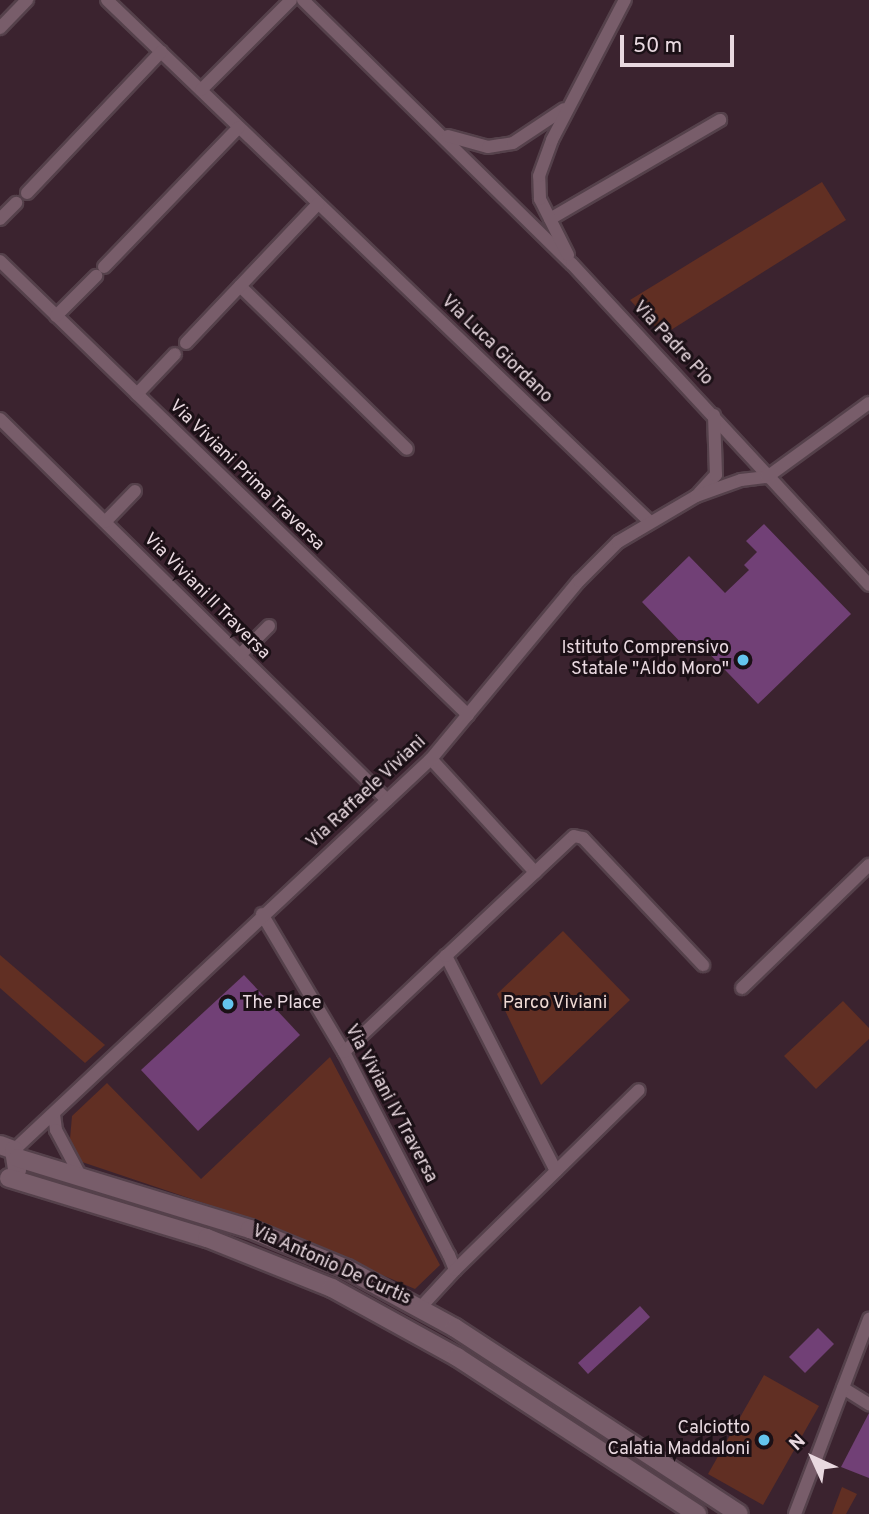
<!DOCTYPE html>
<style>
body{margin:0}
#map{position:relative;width:869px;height:1514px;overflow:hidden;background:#3b232f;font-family:Overpass,sans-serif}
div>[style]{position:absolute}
.green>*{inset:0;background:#612f23}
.building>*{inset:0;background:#714076}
.roads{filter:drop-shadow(2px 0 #55414b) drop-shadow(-2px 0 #55414b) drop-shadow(0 2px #55414b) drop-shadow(0 -2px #55414b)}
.street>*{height:12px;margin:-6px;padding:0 6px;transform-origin:6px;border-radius:6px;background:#785d6a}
.secondary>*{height:18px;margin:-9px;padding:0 9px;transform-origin:9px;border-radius:9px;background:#785d6a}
.dots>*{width:19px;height:19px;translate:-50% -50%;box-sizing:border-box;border:4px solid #1b1016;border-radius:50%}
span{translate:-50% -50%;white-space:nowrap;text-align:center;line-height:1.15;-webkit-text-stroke:6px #1b1016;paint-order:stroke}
.street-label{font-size:18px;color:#e9d9e0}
.poi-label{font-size:18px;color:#e9d9e0}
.right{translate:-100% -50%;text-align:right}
.left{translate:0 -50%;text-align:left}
.park-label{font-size:18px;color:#efd9d3}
.north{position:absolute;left:778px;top:1423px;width:70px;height:70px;-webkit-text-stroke:5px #1b1016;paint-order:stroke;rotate:315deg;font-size:19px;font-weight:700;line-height:28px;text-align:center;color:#e9d9e0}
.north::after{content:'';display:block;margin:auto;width:24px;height:32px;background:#e9d9e0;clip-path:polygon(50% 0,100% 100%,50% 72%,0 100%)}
.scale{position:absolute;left:620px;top:35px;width:114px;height:32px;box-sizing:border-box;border:4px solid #e9d9e0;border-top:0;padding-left:9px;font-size:21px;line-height:24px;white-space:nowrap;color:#e9d9e0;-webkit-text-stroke:5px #1b1016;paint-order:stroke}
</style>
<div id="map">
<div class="green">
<i style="clip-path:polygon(822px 182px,846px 220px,663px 335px,630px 300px)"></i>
<i style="clip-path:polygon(563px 931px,630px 1000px,541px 1085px,497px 994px)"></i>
<i style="clip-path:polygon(0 955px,105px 1045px,85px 1063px,0 988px)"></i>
<i style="clip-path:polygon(843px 1001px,869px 1028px,869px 1039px,816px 1089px,784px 1056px)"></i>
<i style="clip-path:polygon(330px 1057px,440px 1265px,415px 1289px,248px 1218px,82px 1162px,70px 1139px,72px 1116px,107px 1083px,201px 1179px)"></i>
<i style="clip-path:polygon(764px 1375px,819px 1406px,763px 1505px,708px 1474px)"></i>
<i style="clip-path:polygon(842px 1487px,857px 1494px,846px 1514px,832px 1514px)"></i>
</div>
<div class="building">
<i style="clip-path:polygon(764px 524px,851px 614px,758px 704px,697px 641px,688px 650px,642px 602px,689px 556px,725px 593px,749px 570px,744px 565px,757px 552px,746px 541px)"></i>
<i style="clip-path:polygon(244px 975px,300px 1035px,198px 1131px,141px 1070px)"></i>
<i style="clip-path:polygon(640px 1306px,650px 1317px,588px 1374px,578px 1363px)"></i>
<i style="clip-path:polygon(818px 1328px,834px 1344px,805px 1373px,789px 1357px)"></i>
<i style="clip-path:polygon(869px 1413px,869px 1478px,841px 1467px)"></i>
</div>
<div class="roads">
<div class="street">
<i style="left:107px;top:0;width:752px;rotate:43.87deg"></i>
<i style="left:303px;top:0;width:377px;rotate:44.5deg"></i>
<i style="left:572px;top:264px;width:437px;rotate:47.2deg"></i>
<i style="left:0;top:28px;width:39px;rotate:-46deg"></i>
<i style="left:201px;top:90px;width:127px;rotate:-45deg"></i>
<i style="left:448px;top:136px;width:41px;rotate:15.4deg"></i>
<i style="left:488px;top:147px;width:25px;rotate:-9deg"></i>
<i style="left:513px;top:143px;width:61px;rotate:-33.7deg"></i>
<i style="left:27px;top:193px;width:195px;rotate:-46.5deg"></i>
<i style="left:0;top:219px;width:23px;rotate:-45deg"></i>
<i style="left:550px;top:219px;width:197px;rotate:-30.2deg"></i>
<i style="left:568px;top:255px;width:63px;rotate:-116.6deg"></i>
<i style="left:540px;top:199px;width:23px;rotate:-92deg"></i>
<i style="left:539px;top:176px;width:38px;rotate:-70deg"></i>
<i style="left:552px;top:140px;width:158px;rotate:-62.5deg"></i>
<i style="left:0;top:261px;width:652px;rotate:44.13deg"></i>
<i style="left:104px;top:267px;width:194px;rotate:-46deg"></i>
<i style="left:240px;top:286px;width:233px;rotate:44.3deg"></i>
<i style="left:56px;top:316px;width:57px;rotate:-45deg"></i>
<i style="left:186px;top:343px;width:192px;rotate:-46.5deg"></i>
<i style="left:137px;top:394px;width:55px;rotate:-46.5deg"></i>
<i style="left:0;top:419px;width:543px;rotate:44.55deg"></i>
<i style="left:699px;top:493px;width:25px;rotate:-47deg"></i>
<i style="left:716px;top:475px;width:60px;rotate:-91.9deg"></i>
<i style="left:105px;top:522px;width:43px;rotate:-45.9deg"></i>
<i style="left:240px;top:655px;width:41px;rotate:-45deg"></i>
<i style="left:431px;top:759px;width:154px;rotate:47.4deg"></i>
<i style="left:262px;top:914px;width:161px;rotate:59.3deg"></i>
<i style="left:344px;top:1052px;width:229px;rotate:62.7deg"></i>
<i style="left:449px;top:1255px;width:16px;rotate:68deg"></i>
<i style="left:455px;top:1270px;width:50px;rotate:132.6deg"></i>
<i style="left:742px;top:988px;width:177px;rotate:-44.1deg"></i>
<i style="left:344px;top:1052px;width:140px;rotate:-43.3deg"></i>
<i style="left:54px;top:1114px;width:16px;rotate:83deg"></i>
<i style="left:56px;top:1130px;width:53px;rotate:62deg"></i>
<i style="left:14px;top:1150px;width:572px;rotate:-43.16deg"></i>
<i style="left:431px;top:759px;width:231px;rotate:-50.3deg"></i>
<i style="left:579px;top:581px;width:55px;rotate:-45deg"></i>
<i style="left:618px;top:542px;width:91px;rotate:-30.5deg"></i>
<i style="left:696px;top:496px;width:48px;rotate:-19.6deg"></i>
<i style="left:741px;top:480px;width:26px;rotate:-7deg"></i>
<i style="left:767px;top:477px;width:126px;rotate:-36deg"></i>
<i style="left:556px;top:1171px;width:242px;rotate:-117.1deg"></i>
<i style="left:446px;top:956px;width:175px;rotate:-43.2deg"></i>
<i style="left:574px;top:836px;width:9px;rotate:13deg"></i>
<i style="left:583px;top:838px;width:175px;rotate:46.6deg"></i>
<i style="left:455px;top:1270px;width:257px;rotate:-44.4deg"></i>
<i style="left:843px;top:1388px;width:31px;rotate:32deg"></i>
<i style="left:795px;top:1514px;width:209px;rotate:-69.2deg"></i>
</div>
<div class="secondary">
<i style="left:0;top:1145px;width:15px;rotate:20deg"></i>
<i style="left:14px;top:1150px;width:20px;rotate:81deg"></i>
<i style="left:18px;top:1158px;width:243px;rotate:17deg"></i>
<i style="left:250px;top:1229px;width:105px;rotate:22.4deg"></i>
<i style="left:347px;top:1269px;width:123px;rotate:28.6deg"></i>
<i style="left:455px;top:1328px;width:339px;rotate:33.2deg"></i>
<i style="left:9px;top:1178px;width:207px;rotate:16.9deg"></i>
<i style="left:207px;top:1238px;width:135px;rotate:21.8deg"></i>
<i style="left:332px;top:1288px;width:143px;rotate:28.9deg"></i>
<i style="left:457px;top:1357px;width:287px;rotate:33.2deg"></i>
</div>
</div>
<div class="dots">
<i style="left:743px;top:660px;background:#64c5ee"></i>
<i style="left:228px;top:1004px;background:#64c5ee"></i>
<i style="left:764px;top:1440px;background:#64c5ee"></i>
</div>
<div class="street-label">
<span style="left:672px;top:344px;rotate:47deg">Via Padre Pio</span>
<span style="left:496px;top:350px;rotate:44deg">Via Luca Giordano</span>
<span style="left:246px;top:476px;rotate:44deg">Via Viviani Prima Traversa</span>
<span style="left:206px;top:597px;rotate:45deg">Via Viviani II Traversa</span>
<span style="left:367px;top:793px;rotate:-43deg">Via Raffaele Viviani</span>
<span style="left:390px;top:1104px;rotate:62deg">Via Viviani IV Traversa</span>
<span style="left:331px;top:1266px;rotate:24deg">Via Antonio De Curtis</span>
</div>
<div class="poi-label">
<span class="right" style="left:729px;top:660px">Istituto Comprensivo<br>Statale "Aldo Moro"</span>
<span class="left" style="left:242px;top:1004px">The Place</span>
<span class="right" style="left:750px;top:1440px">Calciotto<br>Calatia Maddaloni</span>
</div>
<div class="park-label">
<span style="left:555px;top:1004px">Parco Viviani</span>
</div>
<div class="north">N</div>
<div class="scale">50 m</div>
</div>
